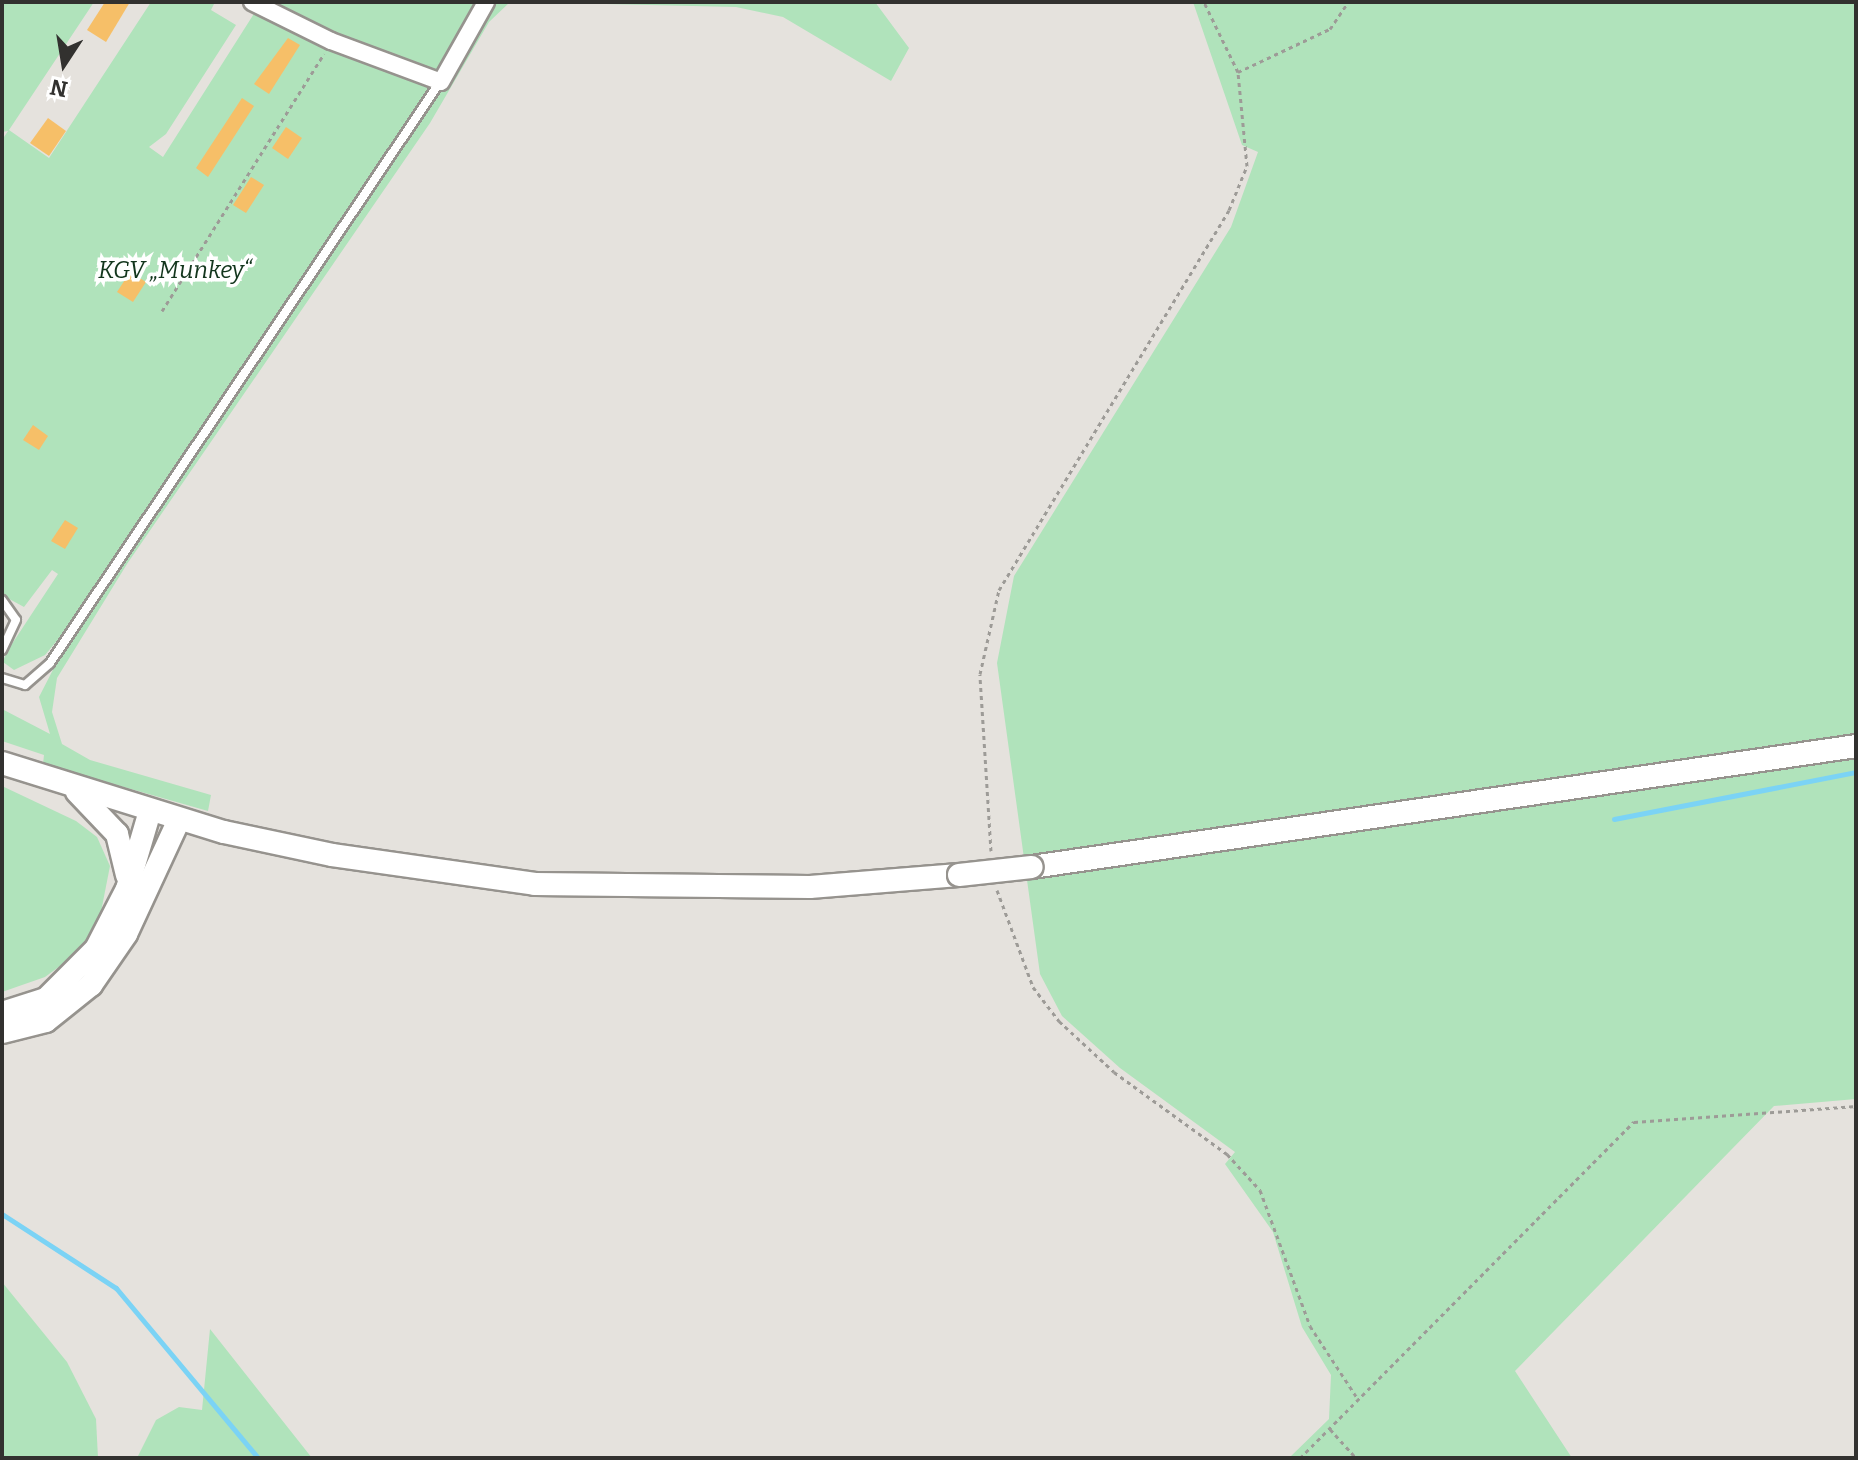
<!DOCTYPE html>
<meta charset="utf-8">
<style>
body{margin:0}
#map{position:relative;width:1858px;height:1460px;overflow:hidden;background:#e5e2dd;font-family:Bitter,serif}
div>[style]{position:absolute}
.green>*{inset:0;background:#b0e3bb}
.stream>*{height:5px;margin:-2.5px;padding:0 2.5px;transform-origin:2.5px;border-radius:2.5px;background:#7bd3f5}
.building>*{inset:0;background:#f6bf68}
.path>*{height:3px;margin-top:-1.5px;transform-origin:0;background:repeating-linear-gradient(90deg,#9d9b97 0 4px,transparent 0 8px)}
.roads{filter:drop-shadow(2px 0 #96938e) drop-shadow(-2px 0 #96938e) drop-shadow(0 2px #96938e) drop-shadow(0 -2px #96938e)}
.service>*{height:8px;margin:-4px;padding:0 4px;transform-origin:4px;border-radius:4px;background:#fff}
.minor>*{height:16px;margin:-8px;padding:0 8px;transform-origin:8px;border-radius:8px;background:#fff}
.secondary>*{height:22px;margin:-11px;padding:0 11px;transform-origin:11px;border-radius:11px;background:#fff}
.bridges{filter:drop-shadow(2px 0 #96938e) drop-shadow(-2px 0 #96938e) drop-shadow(0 2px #96938e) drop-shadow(0 -2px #96938e)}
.secondary-bridge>*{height:22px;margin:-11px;padding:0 11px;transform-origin:11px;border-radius:11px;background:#fff}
span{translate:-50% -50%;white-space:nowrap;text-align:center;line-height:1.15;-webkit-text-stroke:7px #fff;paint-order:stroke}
.park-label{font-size:24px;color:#13361d;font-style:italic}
.frame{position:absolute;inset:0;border:4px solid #32312f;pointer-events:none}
.north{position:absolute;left:24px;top:24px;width:80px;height:80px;-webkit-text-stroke:6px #fff;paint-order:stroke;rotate:192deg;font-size:22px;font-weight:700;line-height:32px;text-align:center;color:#32312f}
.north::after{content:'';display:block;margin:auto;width:28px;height:36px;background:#32312f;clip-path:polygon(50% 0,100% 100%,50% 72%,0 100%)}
</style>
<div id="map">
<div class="green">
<i style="clip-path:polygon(2px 2px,94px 2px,9px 130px,49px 158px,151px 2px,215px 2px,211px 10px,236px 25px,166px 134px,149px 147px,163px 157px,257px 9px,430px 87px,71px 624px,45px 655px,14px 670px,3px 662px,6px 653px,58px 574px,52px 570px,24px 607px,2px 595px,2px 140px,8px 131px,2px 132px)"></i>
<i style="clip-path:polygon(267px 2px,483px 2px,441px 70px,431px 71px,333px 36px)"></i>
<i style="clip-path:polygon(491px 2px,510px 2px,489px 22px,430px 123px,127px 564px,57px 678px,52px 712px,62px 744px,90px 760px,211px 795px,208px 811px,43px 764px,44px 755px,2px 741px,2px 709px,50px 734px,39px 697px,59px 658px,445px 82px)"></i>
<i style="clip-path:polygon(875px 2px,909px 48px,891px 81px,783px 17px,736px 7px,562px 3px)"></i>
<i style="clip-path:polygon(1193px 2px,1856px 2px,1856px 1099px,1774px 1106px,1515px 1371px,1572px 1458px,1289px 1458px,1329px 1419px,1331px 1375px,1302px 1327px,1273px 1232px,1225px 1164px,1235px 1152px,1120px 1068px,1062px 1016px,1040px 974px,997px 663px,1014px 576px,1231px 227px,1258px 152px,1242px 145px)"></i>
<i style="clip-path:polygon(2px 786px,76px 821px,97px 837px,110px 866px,99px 922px,75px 955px,45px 977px,2px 992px)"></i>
<i style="clip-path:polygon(2px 1282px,67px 1362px,96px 1419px,98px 1458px,2px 1458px)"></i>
<i style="clip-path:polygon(210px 1329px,312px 1458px,137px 1458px,156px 1420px,179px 1407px,202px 1410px)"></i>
</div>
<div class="stream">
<i style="left:1614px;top:819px;width:247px;rotate:-11deg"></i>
<i style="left:2px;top:1214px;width:136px;rotate:33deg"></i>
<i style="left:116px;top:1288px;width:222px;rotate:50.1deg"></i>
</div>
<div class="building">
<i style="clip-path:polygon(105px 2px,130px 2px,106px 42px,87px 30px)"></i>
<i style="clip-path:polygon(288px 38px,300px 45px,269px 94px,254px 84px)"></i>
<i style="clip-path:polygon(242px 98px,254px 106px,208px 177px,196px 168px)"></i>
<i style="clip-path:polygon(48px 118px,66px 131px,49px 156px,30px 143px)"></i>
<i style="clip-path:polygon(286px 127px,302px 138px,288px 159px,272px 148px)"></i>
<i style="clip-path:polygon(251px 177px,264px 185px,246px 213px,233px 205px)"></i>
<i style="clip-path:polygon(130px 272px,146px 282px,133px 302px,117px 292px)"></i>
<i style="clip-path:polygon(33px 425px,48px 436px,39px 450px,23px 440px)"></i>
<i style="clip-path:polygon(65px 520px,78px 528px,65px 549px,51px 541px)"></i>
</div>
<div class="path">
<i style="left:1238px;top:72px;width:102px;rotate:-25.1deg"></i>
<i style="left:1330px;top:29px;width:32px;rotate:-56deg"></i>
<i style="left:162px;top:311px;width:304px;rotate:-57.8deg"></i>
<i style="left:991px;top:851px;width:177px;rotate:-93.6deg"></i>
<i style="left:980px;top:674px;width:86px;rotate:-77.3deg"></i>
<i style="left:999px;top:590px;width:444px;rotate:-58.8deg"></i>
<i style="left:1229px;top:210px;width:48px;rotate:-67.8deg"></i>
<i style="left:1247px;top:166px;width:94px;rotate:-95.5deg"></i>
<i style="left:1238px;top:72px;width:78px;rotate:-115.9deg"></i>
<i style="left:997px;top:890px;width:103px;rotate:69.6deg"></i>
<i style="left:1033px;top:987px;width:43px;rotate:52.6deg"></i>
<i style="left:1059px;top:1021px;width:75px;rotate:42.8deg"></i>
<i style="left:1114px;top:1072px;width:140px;rotate:36deg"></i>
<i style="left:1227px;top:1154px;width:49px;rotate:47.5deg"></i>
<i style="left:1260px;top:1190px;width:145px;rotate:69.8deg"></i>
<i style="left:1310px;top:1326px;width:87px;rotate:56.7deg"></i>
<i style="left:1330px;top:1429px;width:39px;rotate:48deg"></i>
<i style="left:1300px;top:1458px;width:474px;rotate:-45.2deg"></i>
<i style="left:1634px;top:1122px;width:223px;rotate:-4.1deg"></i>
</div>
<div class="roads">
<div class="service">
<i style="left:2px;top:600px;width:24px;rotate:55deg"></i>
<i style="left:16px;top:620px;width:33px;rotate:115deg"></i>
<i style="left:2px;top:678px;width:24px;rotate:17deg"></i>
<i style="left:25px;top:685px;width:33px;rotate:-41deg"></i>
<i style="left:50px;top:663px;width:700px;rotate:-56.13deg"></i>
</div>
<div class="minor">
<i style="left:252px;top:2px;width:88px;rotate:26.3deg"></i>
<i style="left:331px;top:41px;width:117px;rotate:20.4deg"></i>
<i style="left:441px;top:82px;width:92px;rotate:-60.6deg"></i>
</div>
<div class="secondary">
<i style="left:2px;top:763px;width:232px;rotate:17.3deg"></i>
<i style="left:224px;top:832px;width:110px;rotate:12deg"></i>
<i style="left:332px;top:855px;width:205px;rotate:8.1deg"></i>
<i style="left:535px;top:884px;width:275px;rotate:0.6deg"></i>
<i style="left:810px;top:887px;width:149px;rotate:-4.6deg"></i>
<i style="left:77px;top:792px;width:58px;rotate:46.4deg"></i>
<i style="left:117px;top:834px;width:42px;rotate:76.3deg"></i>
<i style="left:1032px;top:867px;width:833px;rotate:-8.35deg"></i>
<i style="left:2px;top:1013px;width:46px;rotate:-17.7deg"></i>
<i style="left:46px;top:999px;width:71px;rotate:-45deg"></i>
<i style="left:96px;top:949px;width:68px;rotate:-62.7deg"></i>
<i style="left:127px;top:889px;width:81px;rotate:-73.6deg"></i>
<i style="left:2px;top:1032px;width:45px;rotate:-14deg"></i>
<i style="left:46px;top:1021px;width:58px;rotate:-38.7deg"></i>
<i style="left:91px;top:985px;width:62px;rotate:-55.5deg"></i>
<i style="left:126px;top:934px;width:126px;rotate:-65.1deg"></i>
</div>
</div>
<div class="bridges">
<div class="secondary-bridge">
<i style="left:959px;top:875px;width:73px;rotate:-6.3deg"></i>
</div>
</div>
<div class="park-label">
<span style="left:175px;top:271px">KGV „Munkey“</span>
</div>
<div class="frame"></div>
<div class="north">N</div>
</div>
